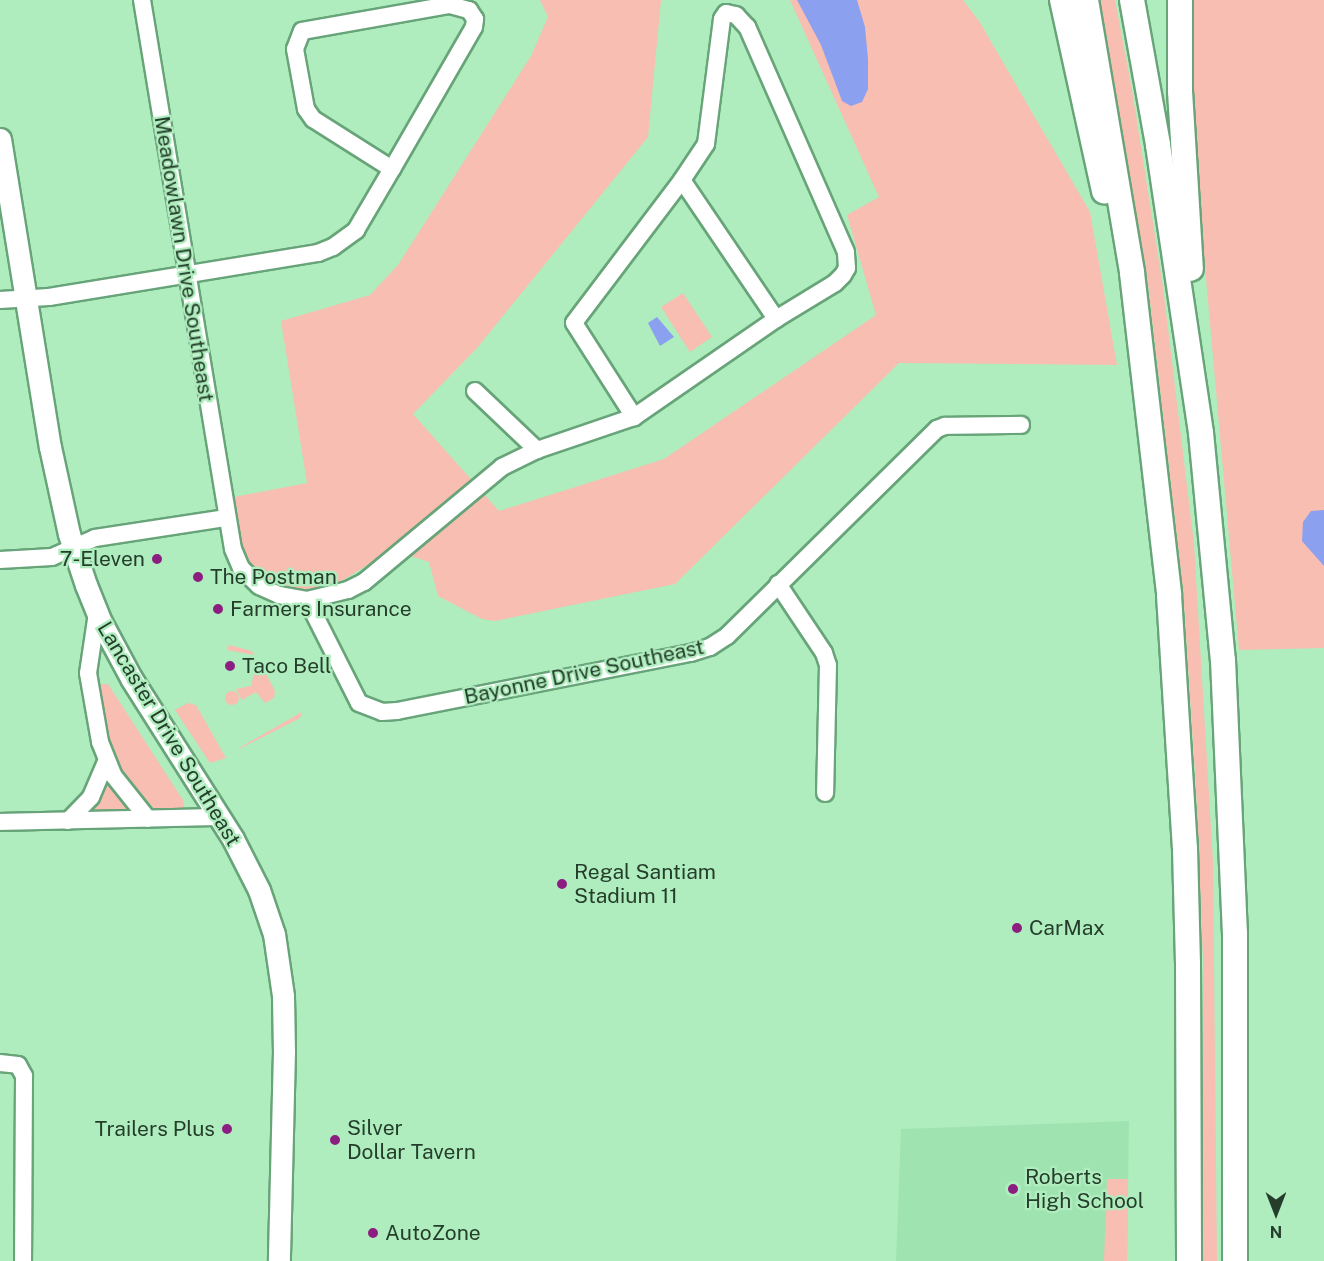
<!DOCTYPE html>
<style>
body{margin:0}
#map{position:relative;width:1324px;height:1261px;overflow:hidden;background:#afedbe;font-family:"Public Sans",sans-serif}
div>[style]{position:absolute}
.built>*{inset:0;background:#9fe4b0}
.green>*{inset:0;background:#f8beb1}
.round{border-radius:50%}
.water>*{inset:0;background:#8ba0ef}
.roads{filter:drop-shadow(2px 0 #68a479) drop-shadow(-2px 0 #68a479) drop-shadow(0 2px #68a479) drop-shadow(0 -2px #68a479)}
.minor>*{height:16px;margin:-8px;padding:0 8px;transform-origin:8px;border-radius:8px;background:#fff}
.major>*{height:21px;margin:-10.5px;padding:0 10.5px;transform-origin:10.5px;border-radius:10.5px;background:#fff}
.highway>*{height:24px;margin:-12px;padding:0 12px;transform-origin:12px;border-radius:12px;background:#fff}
.dots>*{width:16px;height:16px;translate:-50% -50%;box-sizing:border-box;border:3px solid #afedbe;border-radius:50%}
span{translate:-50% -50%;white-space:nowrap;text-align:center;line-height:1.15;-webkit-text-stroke:4.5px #afedbe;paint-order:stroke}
.street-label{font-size:21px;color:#253e2b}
.poi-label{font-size:21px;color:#253e2b}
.right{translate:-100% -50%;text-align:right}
.left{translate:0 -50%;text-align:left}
.north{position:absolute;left:1246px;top:1183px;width:60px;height:60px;-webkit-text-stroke:4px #afedbe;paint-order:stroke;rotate:180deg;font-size:16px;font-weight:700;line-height:24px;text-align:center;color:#253e2b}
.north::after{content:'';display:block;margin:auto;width:21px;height:27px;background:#253e2b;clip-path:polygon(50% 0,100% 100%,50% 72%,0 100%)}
</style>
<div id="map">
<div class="built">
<i style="clip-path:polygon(1129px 1121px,1127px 1261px,896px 1261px,901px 1129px)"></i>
</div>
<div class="green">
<i style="clip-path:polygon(540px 0,661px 0,648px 137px,477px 348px,413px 414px,499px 511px,664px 459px,876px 315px,847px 215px,879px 197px,790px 0,963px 0,979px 21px,1090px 212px,1117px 365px,899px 363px,675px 584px,495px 621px,482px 619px,438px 596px,429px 562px,392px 550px,338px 583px,310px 590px,278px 586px,257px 575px,243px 554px,234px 497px,307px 483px,281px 321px,370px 295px,398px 265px,531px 56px,548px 17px)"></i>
<i style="clip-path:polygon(1100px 0,1115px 0,1132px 90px,1163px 287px,1194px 544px,1213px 862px,1217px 1261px,1203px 1261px,1203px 958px,1196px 788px,1183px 590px,1148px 284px)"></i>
<i style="clip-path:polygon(1191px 0,1324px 0,1324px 648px,1239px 650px,1195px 154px)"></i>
<i style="clip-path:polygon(683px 293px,712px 337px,690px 352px,661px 307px)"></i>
<i style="clip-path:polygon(229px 645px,252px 651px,254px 655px,227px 650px)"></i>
<i style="clip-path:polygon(256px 665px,264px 670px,275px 691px,274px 698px,265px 703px,256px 692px,242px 700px,236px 689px,251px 686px)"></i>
<i style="clip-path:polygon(101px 684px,108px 684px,183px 800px,184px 808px,181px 810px,169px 812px,154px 808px,139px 794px,119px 767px,107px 739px,98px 691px)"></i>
<i class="round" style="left:225px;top:691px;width:14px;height:14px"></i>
<i style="clip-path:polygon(188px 703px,196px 705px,226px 758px,210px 763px,175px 710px)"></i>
<i style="clip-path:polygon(302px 712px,300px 718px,239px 749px,239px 748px)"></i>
<i style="clip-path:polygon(106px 782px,129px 812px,83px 814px,105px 783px)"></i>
<i style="clip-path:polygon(1107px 1179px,1128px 1179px,1127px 1261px,1104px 1261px)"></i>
</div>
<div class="water">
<i style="clip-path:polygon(797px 0,857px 0,865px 27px,868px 59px,868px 89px,862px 102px,851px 106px,842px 101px,821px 45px)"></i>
<i style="clip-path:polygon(657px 317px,674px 337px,660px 346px,648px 323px)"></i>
<i style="clip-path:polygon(1324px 510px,1324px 566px,1302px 541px,1303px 522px,1311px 511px)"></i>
</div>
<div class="roads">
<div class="minor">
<i style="left:142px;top:0;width:556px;rotate:80.59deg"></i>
<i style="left:233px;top:549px;width:21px;rotate:67deg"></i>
<i style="left:241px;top:568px;width:25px;rotate:45deg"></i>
<i style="left:259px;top:586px;width:22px;rotate:24deg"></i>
<i style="left:279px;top:595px;width:28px;rotate:10deg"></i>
<i style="left:307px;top:600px;width:42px;rotate:-13.7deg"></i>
<i style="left:348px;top:590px;width:18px;rotate:-27deg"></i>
<i style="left:364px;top:582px;width:180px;rotate:-39.8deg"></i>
<i style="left:502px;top:467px;width:39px;rotate:-26deg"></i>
<i style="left:537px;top:450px;width:102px;rotate:-18.8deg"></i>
<i style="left:634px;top:417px;width:173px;rotate:-34.6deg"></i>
<i style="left:776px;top:319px;width:69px;rotate:-31.4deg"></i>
<i style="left:835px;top:283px;width:11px;rotate:-45deg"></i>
<i style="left:843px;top:275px;width:8px;rotate:-60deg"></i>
<i style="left:847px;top:268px;width:16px;rotate:-94deg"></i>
<i style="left:846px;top:252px;width:246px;rotate:-113.7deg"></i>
<i style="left:747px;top:27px;width:16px;rotate:-133deg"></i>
<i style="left:736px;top:15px;width:10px;rotate:-169deg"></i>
<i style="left:726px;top:13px;width:7px;rotate:124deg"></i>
<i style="left:722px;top:19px;width:126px;rotate:97.3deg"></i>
<i style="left:706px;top:144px;width:43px;rotate:123.7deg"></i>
<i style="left:682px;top:180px;width:179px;rotate:127.1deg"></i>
<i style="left:574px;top:323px;width:112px;rotate:57.4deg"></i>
<i style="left:450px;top:5px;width:20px;rotate:15deg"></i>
<i style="left:469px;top:10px;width:11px;rotate:56deg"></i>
<i style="left:475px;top:19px;width:8px;rotate:97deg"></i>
<i style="left:474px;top:27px;width:164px;rotate:120deg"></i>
<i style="left:392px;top:169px;width:93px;rotate:-147.7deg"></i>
<i style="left:313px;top:119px;width:12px;rotate:-125deg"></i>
<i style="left:306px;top:109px;width:61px;rotate:-100.4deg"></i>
<i style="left:295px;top:49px;width:19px;rotate:-69deg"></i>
<i style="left:302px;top:31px;width:150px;rotate:-10deg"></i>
<i style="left:682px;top:180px;width:168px;rotate:55.9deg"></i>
<i style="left:0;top:300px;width:49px;rotate:-3.5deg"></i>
<i style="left:49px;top:297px;width:273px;rotate:-9.3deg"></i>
<i style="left:318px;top:253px;width:16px;rotate:-22deg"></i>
<i style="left:333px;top:247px;width:29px;rotate:-36deg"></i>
<i style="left:356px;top:230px;width:71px;rotate:-59.5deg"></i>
<i style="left:475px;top:391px;width:86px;rotate:43.6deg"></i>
<i style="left:0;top:560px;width:52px;rotate:-3.3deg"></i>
<i style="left:52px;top:557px;width:47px;rotate:-23.8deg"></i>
<i style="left:95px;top:538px;width:133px;rotate:-8.7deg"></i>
<i style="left:778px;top:584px;width:83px;rotate:56.3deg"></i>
<i style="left:824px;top:653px;width:13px;rotate:72deg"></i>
<i style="left:828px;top:665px;width:128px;rotate:91.3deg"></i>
<i style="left:307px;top:600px;width:115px;rotate:63.2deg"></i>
<i style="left:359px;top:703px;width:25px;rotate:21deg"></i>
<i style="left:382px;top:712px;width:15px;rotate:-4deg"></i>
<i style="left:397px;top:711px;width:300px;rotate:-11.2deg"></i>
<i style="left:691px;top:653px;width:20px;rotate:-18deg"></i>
<i style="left:710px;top:647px;width:20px;rotate:-33deg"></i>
<i style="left:727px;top:636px;width:295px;rotate:-44.6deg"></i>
<i style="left:937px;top:429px;width:9px;rotate:-21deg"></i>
<i style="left:945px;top:426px;width:76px;rotate:-0.8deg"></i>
<i style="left:97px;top:613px;width:61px;rotate:98.5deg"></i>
<i style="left:88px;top:673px;width:70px;rotate:80.1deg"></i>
<i style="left:100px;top:742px;width:35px;rotate:68deg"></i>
<i style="left:113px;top:775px;width:56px;rotate:51.5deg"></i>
<i style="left:68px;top:821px;width:33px;rotate:-46deg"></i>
<i style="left:91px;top:797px;width:38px;rotate:-67deg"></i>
<i style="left:0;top:822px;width:219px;rotate:-1.3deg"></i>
<i style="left:0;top:1063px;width:18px;rotate:6deg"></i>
<i style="left:18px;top:1065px;width:13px;rotate:61deg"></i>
<i style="left:24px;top:1076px;width:185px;rotate:90.3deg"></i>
</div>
<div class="major">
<i style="left:0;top:139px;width:312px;rotate:80.8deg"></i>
<i style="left:50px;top:447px;width:89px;rotate:77.7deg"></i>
<i style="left:69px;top:534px;width:54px;rotate:71.6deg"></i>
<i style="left:86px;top:585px;width:40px;rotate:68deg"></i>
<i style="left:101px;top:622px;width:64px;rotate:61.8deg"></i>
<i style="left:131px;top:678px;width:191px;rotate:57.6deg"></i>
<i style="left:233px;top:839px;width:57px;rotate:63deg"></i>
<i style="left:259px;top:890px;width:46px;rotate:71.2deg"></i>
<i style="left:274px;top:934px;width:63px;rotate:81.7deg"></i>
<i style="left:283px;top:996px;width:55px;rotate:89deg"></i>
<i style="left:284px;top:1051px;width:210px;rotate:91.4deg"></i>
</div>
<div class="highway">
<i style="left:1062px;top:0;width:196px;rotate:77.6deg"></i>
<i style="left:1086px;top:0;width:277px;rotate:80.4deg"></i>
<i style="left:1132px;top:273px;width:324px;rotate:83.4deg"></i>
<i style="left:1169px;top:595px;width:255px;rotate:86.4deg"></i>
<i style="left:1185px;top:849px;width:115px;rotate:88.5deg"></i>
<i style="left:1188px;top:964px;width:297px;rotate:89.8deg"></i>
<i style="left:1132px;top:0;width:147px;rotate:79.8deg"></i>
<i style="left:1158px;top:145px;width:291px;rotate:81.5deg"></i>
<i style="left:1201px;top:433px;width:228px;rotate:84.5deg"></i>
<i style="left:1223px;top:660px;width:273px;rotate:87.5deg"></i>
<i style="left:1235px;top:933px;width:328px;rotate:90deg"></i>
<i style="left:1180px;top:0;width:91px;rotate:90deg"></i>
<i style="left:1180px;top:91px;width:178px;rotate:86.5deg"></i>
</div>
</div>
<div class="dots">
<i style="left:157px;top:559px;background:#8c1e82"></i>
<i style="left:198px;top:577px;background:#8c1e82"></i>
<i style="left:218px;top:609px;background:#8c1e82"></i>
<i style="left:230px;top:666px;background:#8c1e82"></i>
<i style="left:562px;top:884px;background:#8c1e82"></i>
<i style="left:1017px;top:928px;background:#8c1e82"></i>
<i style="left:227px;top:1129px;background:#8c1e82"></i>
<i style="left:335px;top:1140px;background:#8c1e82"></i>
<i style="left:1013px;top:1189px;background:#8c1e82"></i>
<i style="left:373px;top:1233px;background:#8c1e82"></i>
</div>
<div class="street-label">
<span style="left:184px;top:259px;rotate:81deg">Meadowlawn Drive Southeast</span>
<span style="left:584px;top:672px;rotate:-12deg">Bayonne Drive Southeast</span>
<span style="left:169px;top:734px;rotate:59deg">Lancaster Drive Southeast</span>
</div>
<div class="poi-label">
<span class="right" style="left:145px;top:559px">7-Eleven</span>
<span class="left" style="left:210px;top:577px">The Postman</span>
<span class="left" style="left:230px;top:609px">Farmers Insurance</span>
<span class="left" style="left:242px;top:666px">Taco Bell</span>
<span class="left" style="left:574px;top:884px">Regal Santiam<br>Stadium 11</span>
<span class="left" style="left:1029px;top:928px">CarMax</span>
<span class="left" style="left:347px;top:1140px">Silver<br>Dollar Tavern</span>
<span class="right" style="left:215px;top:1129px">Trailers Plus</span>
<span class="left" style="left:1025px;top:1189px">Roberts<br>High School</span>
<span class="left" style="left:385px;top:1233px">AutoZone</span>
</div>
<div class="north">N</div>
</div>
